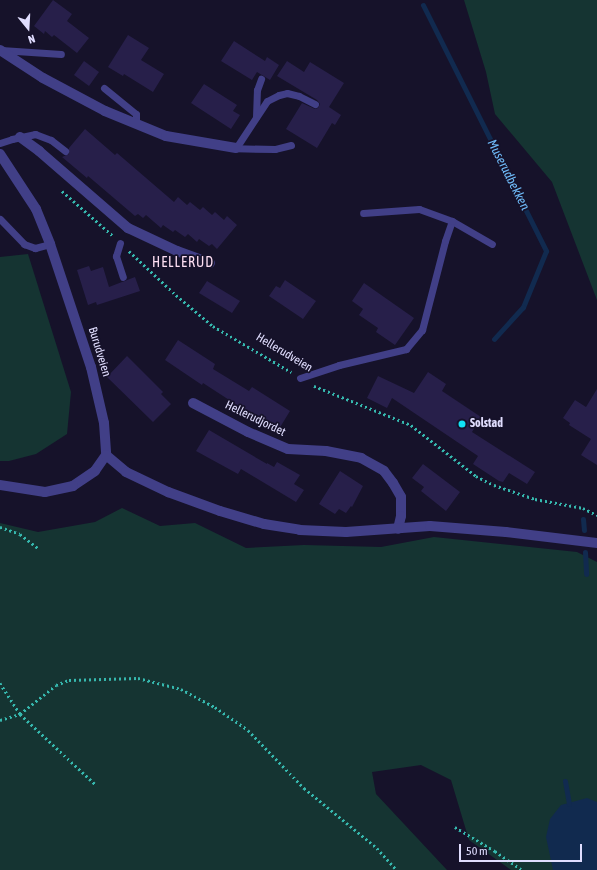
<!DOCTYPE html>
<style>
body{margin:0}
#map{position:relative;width:597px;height:870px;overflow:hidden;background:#16122a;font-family:"Asap Condensed",sans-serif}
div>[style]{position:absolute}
.green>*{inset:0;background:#153432}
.water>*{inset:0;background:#112a4f}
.stream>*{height:5px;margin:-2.5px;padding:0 2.5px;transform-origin:2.5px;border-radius:2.5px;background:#112a4f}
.building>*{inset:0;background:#271f4a}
.path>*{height:2.5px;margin-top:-1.25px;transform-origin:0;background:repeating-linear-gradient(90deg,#36b8ae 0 2px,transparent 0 5px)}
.lane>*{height:7px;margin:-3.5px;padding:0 3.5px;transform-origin:3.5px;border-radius:3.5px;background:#413f87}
.street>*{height:10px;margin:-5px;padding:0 5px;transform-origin:5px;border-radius:5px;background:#413f87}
.dots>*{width:11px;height:11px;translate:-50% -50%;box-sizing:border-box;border:2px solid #16122a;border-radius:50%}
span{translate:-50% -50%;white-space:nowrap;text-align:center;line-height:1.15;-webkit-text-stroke:3.5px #16122a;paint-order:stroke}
.street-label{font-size:12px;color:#e0ddfe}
.poi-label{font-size:12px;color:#e0ddfe;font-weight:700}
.left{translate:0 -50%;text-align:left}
.water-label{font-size:13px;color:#6fbbf9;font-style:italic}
.quarter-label{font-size:14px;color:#fedff3;letter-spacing:1px}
.north{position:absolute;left:8px;top:8px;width:40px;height:40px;-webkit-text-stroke:3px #16122a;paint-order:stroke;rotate:162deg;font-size:11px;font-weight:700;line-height:16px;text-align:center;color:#e0ddfe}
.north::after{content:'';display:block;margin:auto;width:14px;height:18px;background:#e0ddfe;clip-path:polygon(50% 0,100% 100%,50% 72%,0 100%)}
.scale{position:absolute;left:459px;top:844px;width:123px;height:18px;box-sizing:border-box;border:2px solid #e0ddfe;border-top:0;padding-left:5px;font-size:12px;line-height:14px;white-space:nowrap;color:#e0ddfe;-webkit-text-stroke:3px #16122a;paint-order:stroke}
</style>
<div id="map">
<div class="green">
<i style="clip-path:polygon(464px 0,597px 0,597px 300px,552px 182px,495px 114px,486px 72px)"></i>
<i style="clip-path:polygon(28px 254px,71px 392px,67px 434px,36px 454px,9px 461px,0 461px,0 257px)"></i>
<i style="clip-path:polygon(122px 508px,160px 526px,195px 523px,246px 548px,304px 545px,381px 547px,434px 537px,577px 552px,597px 562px,597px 870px,511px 870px,469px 840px,451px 780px,421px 765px,372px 772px,376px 794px,447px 870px,0 870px,0 523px,38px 532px,95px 522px)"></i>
</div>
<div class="water">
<i style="clip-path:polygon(587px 798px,597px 802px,597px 870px,553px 870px,546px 837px,550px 819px,561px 805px)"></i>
</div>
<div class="stream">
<i style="left:423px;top:5px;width:275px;rotate:63.4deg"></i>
<i style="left:546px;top:251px;width:61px;rotate:112.3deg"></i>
<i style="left:523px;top:307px;width:43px;rotate:132.2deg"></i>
<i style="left:583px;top:519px;width:11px;rotate:85deg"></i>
<i style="left:585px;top:552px;width:22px;rotate:87deg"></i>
<i style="left:565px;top:781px;width:23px;rotate:80deg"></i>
</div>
<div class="building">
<i style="clip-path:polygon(53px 0,72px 14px,67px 21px,89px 38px,77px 53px,54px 35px,52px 37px,45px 31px,44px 34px,34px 26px)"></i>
<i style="clip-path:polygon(128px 35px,149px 48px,141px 60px,164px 74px,153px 92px,124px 74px,123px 76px,108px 67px)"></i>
<i style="clip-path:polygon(234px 41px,265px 61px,267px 57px,279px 65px,270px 80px,257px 72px,252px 80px,221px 61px)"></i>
<i style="clip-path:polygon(84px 61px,99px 72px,89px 86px,74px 75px)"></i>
<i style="clip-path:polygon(287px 61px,304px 72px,310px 62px,344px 83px,329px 107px,341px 115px,335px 125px,332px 123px,317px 148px,286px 129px,302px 103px,315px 109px,318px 108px,320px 104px,317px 100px,277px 76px)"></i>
<i style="clip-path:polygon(204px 84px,237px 105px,233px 111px,240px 115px,231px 129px,191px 103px)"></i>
<i style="clip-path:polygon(85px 129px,115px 155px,117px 153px,174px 202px,178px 197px,187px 205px,190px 202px,200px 210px,203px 207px,212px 215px,215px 212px,224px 220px,227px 216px,237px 225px,217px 249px,212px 244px,209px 246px,199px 239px,197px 242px,188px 234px,185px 237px,175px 230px,173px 232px,163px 225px,161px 228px,146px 215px,143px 218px,138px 214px,135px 216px,88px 176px,87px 178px,62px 157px,69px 154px,69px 148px)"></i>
<i style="clip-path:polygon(89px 266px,91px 271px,103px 267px,109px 287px,135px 277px,140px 291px,97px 305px,96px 302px,88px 305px,77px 270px)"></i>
<i style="clip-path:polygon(285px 280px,316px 301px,303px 319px,269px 296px,276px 286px,280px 288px)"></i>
<i style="clip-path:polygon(207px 281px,240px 301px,232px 313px,199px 293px)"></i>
<i style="clip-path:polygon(364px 283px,414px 318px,395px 345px,376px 332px,378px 328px,359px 315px,363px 309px,352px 301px)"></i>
<i style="clip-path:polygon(178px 340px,215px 364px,213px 369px,249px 391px,252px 387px,290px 411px,279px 429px,240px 407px,203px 383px,202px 385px,165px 360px)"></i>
<i style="clip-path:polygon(127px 356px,163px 392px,161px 394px,171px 404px,153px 422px,107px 377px)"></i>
<i style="clip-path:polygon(428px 372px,446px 384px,442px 391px,481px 417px,472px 432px,535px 472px,527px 484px,509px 473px,503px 482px,499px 481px,473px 464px,478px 456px,392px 398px,387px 408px,367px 398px,378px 376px,414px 393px)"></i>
<i style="clip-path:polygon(597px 389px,597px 465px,581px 455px,591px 439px,569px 425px,570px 423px,563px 418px,575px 400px,586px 407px)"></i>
<i style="clip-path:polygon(209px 430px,267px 464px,267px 463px,274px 467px,277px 462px,300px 475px,294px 484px,304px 490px,296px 502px,241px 469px,238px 474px,196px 451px)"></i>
<i style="clip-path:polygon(423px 464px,460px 492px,446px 511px,421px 491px,424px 487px,412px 478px)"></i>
<i style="clip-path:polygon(340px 471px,363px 486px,352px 507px,351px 506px,346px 513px,339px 509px,335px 514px,319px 504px)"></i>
</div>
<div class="path">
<i style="left:62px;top:191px;width:67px;rotate:41.3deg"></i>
<i style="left:129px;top:251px;width:64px;rotate:43.1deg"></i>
<i style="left:176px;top:295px;width:48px;rotate:40deg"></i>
<i style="left:213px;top:326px;width:91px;rotate:30.5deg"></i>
<i style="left:314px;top:386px;width:105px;rotate:21.9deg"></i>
<i style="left:411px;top:425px;width:83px;rotate:38.1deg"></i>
<i style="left:476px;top:476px;width:20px;rotate:27deg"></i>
<i style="left:494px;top:485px;width:43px;rotate:18.9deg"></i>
<i style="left:535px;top:499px;width:49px;rotate:10.6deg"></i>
<i style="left:583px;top:508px;width:16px;rotate:27deg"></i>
<i style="left:0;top:527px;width:21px;rotate:19deg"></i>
<i style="left:20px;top:534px;width:23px;rotate:38deg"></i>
<i style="left:0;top:683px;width:37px;rotate:57deg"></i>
<i style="left:20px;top:714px;width:103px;rotate:43deg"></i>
<i style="left:0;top:720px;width:21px;rotate:-17deg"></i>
<i style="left:20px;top:714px;width:46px;rotate:-38.9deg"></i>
<i style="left:56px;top:685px;width:14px;rotate:-21deg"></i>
<i style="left:69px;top:680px;width:69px;rotate:-1.7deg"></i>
<i style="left:138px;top:678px;width:44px;rotate:14.3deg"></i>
<i style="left:181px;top:689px;width:38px;rotate:28deg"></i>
<i style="left:215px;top:707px;width:40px;rotate:34.9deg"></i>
<i style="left:248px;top:730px;width:81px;rotate:46deg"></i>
<i style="left:304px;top:788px;width:94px;rotate:39.4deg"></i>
<i style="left:377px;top:848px;width:30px;rotate:48deg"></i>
<i style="left:455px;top:827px;width:47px;rotate:31deg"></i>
<i style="left:495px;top:851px;width:33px;rotate:35deg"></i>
</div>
<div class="lane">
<i style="left:1px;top:50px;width:60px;rotate:3.8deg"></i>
<i style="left:104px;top:88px;width:41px;rotate:39.1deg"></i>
<i style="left:136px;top:114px;width:10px;rotate:90deg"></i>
<i style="left:256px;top:117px;width:27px;rotate:-88deg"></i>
<i style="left:257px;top:90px;width:12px;rotate:-70deg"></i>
<i style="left:0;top:143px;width:13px;rotate:-18deg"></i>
<i style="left:12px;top:139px;width:24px;rotate:-12deg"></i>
<i style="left:35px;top:134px;width:17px;rotate:21deg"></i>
<i style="left:51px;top:140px;width:18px;rotate:38deg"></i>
<i style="left:291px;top:145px;width:16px;rotate:166deg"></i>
<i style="left:275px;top:149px;width:39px;rotate:-179deg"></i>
<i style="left:236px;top:148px;width:56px;rotate:-56.6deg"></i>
<i style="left:267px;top:101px;width:13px;rotate:-27deg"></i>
<i style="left:279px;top:95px;width:8px;rotate:-14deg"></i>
<i style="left:287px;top:93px;width:12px;rotate:14deg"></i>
<i style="left:299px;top:96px;width:18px;rotate:27deg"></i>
<i style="left:0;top:219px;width:35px;rotate:46deg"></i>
<i style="left:24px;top:244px;width:12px;rotate:20deg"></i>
<i style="left:35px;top:248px;width:16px;rotate:-15deg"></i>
<i style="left:452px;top:221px;width:46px;rotate:29.9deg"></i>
<i style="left:120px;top:243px;width:14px;rotate:107deg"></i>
<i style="left:116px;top:256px;width:22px;rotate:72deg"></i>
<i style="left:300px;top:378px;width:41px;rotate:-18.4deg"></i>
<i style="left:339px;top:365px;width:69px;rotate:-13.4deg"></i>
<i style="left:406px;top:349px;width:25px;rotate:-50deg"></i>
<i style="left:422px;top:330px;width:92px;rotate:-75.5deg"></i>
<i style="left:445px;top:241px;width:21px;rotate:-71deg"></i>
<i style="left:452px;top:221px;width:35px;rotate:-160deg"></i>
<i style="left:419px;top:209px;width:56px;rotate:175.9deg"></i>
</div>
<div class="street">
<i style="left:0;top:50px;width:51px;rotate:33.1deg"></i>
<i style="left:43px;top:78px;width:70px;rotate:28deg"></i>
<i style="left:105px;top:111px;width:66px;rotate:22.3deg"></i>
<i style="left:166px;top:136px;width:71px;rotate:9.7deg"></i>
<i style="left:20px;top:137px;width:24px;rotate:36deg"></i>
<i style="left:39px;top:151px;width:118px;rotate:40.9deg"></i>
<i style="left:128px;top:228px;width:54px;rotate:25.1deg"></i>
<i style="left:177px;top:251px;width:35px;rotate:20deg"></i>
<i style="left:0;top:154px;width:66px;rotate:56.8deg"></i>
<i style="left:36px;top:209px;width:38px;rotate:68deg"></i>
<i style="left:50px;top:244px;width:130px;rotate:71.6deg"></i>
<i style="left:91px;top:367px;width:57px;rotate:76.9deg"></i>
<i style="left:104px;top:423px;width:32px;rotate:86deg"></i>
<i style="left:106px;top:455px;width:19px;rotate:125deg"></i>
<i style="left:95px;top:471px;width:27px;rotate:146deg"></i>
<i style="left:73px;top:486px;width:29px;rotate:168deg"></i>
<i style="left:45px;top:492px;width:46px;rotate:-171.2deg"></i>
<i style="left:193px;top:403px;width:62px;rotate:27.8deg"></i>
<i style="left:248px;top:432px;width:43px;rotate:23deg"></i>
<i style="left:288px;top:449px;width:38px;rotate:3deg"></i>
<i style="left:326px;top:451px;width:36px;rotate:11deg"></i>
<i style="left:361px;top:458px;width:26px;rotate:29deg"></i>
<i style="left:384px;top:471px;width:15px;rotate:53deg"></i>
<i style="left:393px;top:483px;width:16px;rotate:60deg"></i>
<i style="left:401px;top:497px;width:19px;rotate:90deg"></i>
<i style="left:401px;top:516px;width:13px;rotate:103deg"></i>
<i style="left:106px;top:455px;width:26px;rotate:40deg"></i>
<i style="left:126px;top:472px;width:47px;rotate:25.5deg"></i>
<i style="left:168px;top:492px;width:55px;rotate:20.1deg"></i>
<i style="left:220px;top:511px;width:46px;rotate:16.5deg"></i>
<i style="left:264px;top:524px;width:36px;rotate:9deg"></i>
<i style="left:300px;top:530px;width:46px;rotate:2.5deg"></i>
<i style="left:346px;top:532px;width:84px;rotate:-4.1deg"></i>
<i style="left:430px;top:526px;width:76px;rotate:4.5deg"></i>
<i style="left:506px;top:532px;width:92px;rotate:6.9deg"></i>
</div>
<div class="dots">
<i style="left:462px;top:424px;background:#11e2f5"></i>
</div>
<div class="street-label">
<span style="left:99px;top:352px;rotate:73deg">Burudveien</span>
<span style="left:284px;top:353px;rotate:31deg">Hellerudveien</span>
<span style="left:255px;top:419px;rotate:26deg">Hellerudjordet</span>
</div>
<div class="poi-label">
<span class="left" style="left:470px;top:424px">Solstad</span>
</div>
<div class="water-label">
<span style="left:508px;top:175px;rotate:63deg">Muserudbekken</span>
</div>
<div class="quarter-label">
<span style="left:183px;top:262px">HELLERUD</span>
</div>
<div class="north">N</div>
<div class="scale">50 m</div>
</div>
